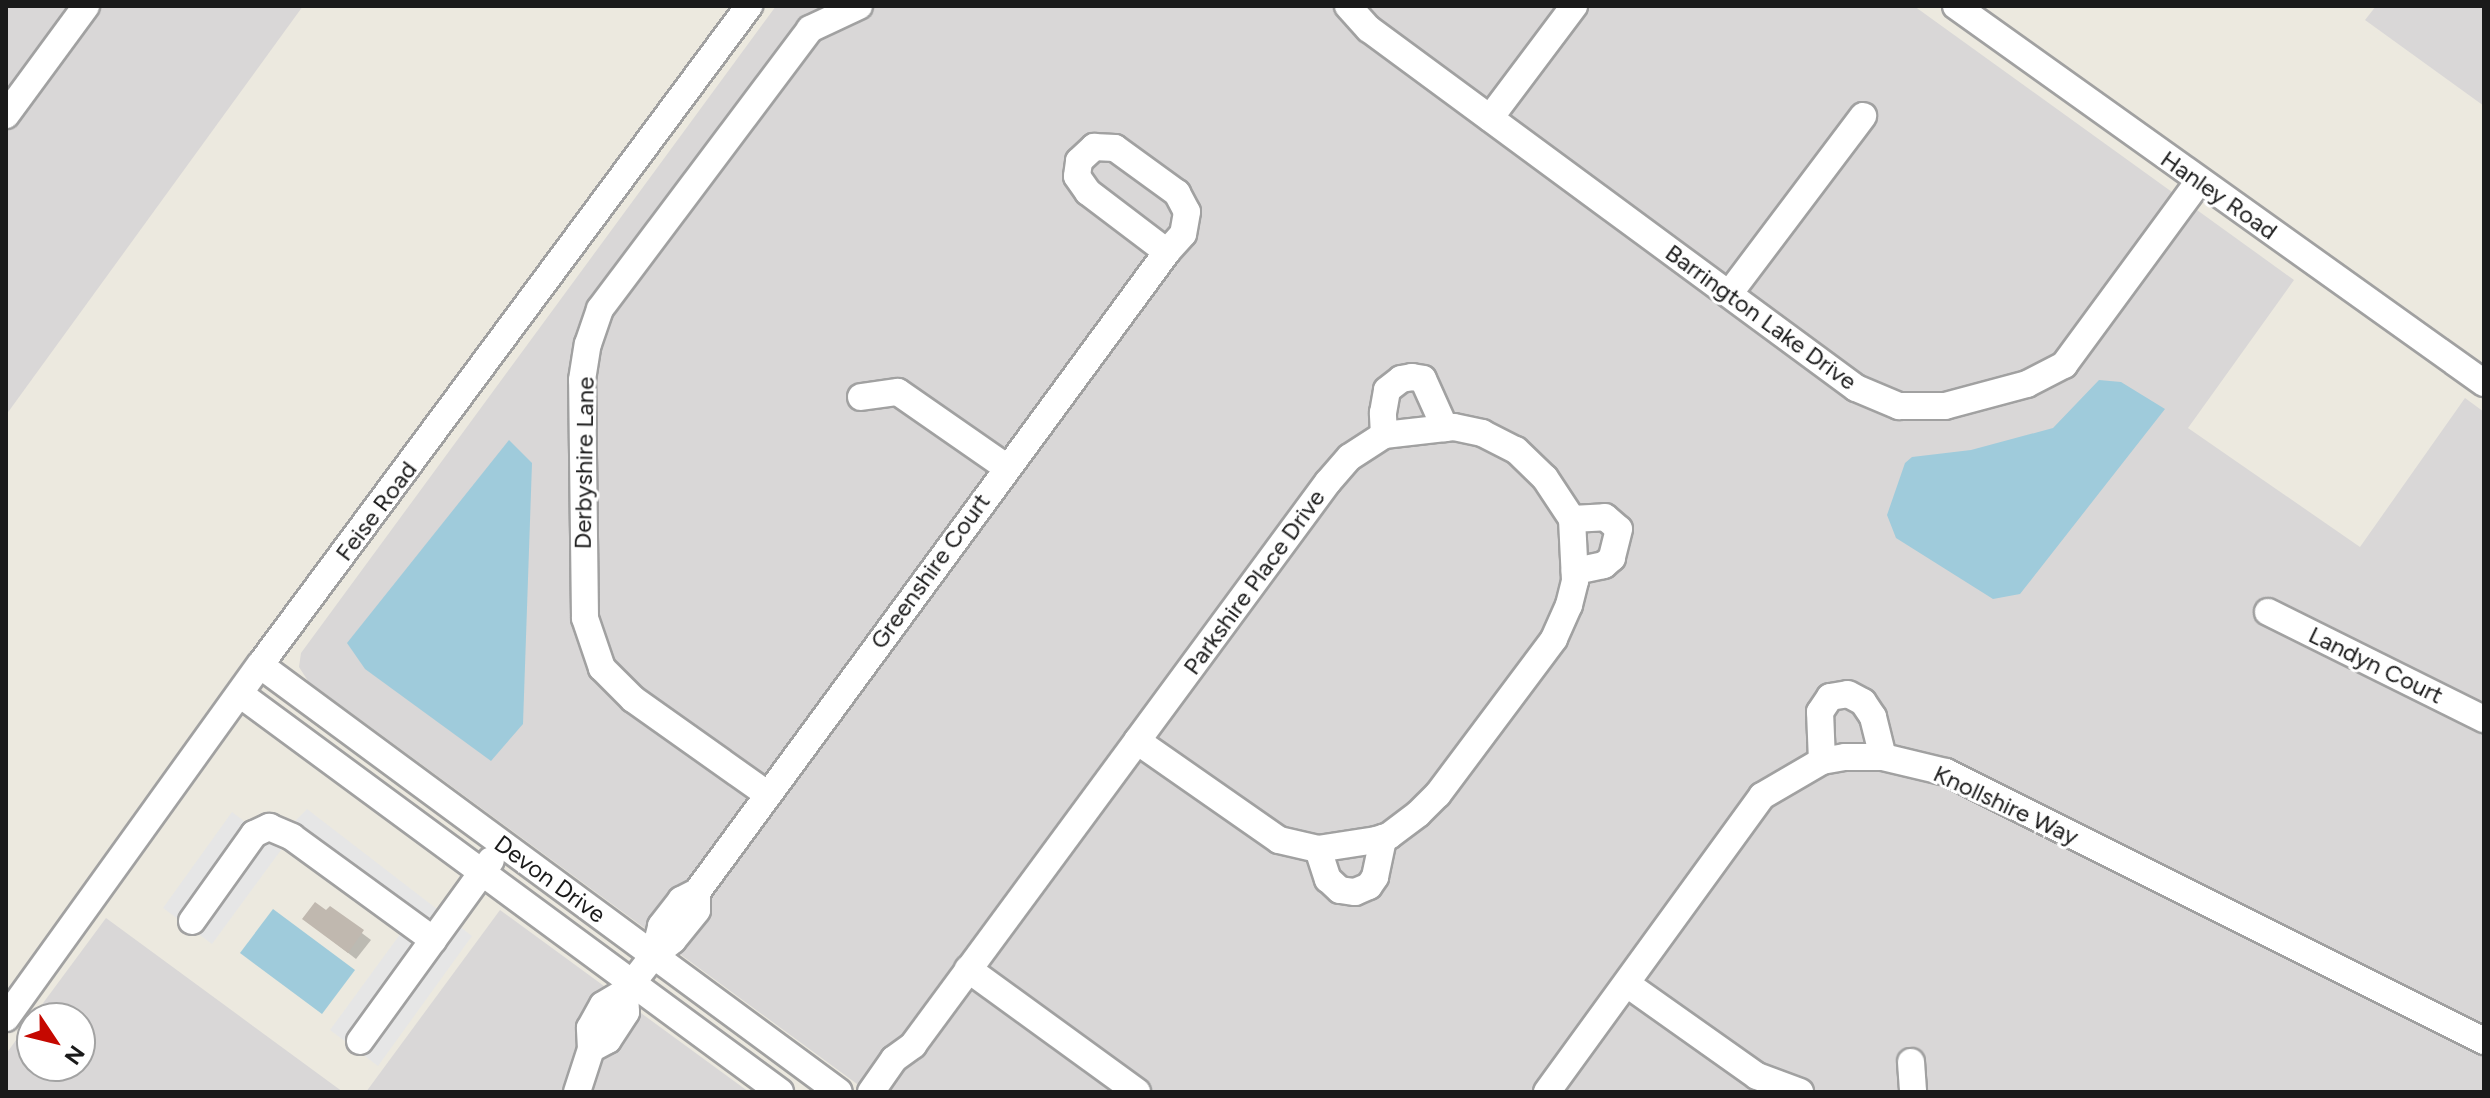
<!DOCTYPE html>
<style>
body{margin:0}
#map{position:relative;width:2490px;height:1098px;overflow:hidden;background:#ece9df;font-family:Figtree,sans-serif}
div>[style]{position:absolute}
.residential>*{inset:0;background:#d9d7d7}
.parking>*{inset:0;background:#e6e6e6}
.water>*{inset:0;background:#9fcbdb}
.shadow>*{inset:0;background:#0003}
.building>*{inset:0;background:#c0b8af}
.roads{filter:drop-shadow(2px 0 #a1a1a1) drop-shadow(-2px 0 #a1a1a1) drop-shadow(0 2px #a1a1a1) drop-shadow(0 -2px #a1a1a1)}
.minor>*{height:26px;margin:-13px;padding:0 13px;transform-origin:13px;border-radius:13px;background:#fff}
span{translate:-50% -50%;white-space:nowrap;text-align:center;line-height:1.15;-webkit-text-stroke:6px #fff;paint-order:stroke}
.street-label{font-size:24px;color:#1a1a1a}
.frame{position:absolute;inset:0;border:8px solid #1a1a1a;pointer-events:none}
.north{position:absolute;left:16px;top:1002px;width:80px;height:80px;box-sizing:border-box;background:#fff;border:2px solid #a3a3a3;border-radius:50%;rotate:125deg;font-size:22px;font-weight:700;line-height:32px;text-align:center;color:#1a1a1a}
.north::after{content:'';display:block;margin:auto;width:28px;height:36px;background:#c50800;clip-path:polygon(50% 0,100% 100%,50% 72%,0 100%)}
</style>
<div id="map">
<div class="residential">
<i style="clip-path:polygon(6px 6px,303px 6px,6px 415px)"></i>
<i style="clip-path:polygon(776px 6px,1914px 6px,2294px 280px,2188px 428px,2360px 547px,2465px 398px,2484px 412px,2484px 1092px,868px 1092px,308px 681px,299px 667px,301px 653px)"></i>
<i style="clip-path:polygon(2376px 6px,2484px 6px,2484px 106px,2365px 20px)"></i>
<i style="clip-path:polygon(500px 910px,749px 1092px,366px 1092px)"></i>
<i style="clip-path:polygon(106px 918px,343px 1092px,6px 1092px,6px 1054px,32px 1018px,32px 1066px,80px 1066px,80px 1018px,32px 1018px)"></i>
</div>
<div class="parking">
<i style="clip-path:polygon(307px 809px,472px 936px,378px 1066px,330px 1030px,401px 933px,284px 846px,212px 944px,163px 908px,232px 812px,248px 824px,273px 814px,293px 823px)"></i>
</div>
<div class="water">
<i style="clip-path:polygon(2099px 380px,2121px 382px,2165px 409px,2020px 594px,1993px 599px,1896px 538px,1887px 515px,1905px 463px,1912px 457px,1971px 450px,2053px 428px)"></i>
<i style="clip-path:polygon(509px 440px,532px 463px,523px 724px,491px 761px,365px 669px,347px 643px)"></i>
<i style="clip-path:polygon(273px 909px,355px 970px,322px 1014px,240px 953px)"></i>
</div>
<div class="shadow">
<i style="clip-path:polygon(330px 909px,371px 940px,356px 959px,304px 919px)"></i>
</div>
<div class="building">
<i style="clip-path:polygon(315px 902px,326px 910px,330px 906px,364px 930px,348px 953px,302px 919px)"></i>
</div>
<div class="roads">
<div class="minor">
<i style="left:1348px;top:6px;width:31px;rotate:48deg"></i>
<i style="left:1369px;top:29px;width:605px;rotate:36.4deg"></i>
<i style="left:1856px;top:388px;width:47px;rotate:22.7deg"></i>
<i style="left:1899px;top:406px;width:46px"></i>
<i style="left:1945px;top:406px;width:85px;rotate:-15deg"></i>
<i style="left:2027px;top:384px;width:42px;rotate:-27.2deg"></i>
<i style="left:2064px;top:365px;width:228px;rotate:-53.7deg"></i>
<i style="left:1956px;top:6px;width:649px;rotate:35.53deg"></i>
<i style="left:6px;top:115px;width:135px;rotate:-53.7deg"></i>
<i style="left:1490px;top:118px;width:140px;rotate:-53.1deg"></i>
<i style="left:1729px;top:294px;width:223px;rotate:-53deg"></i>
<i style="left:861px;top:397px;width:37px;rotate:-8deg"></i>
<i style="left:898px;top:392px;width:131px;rotate:34.8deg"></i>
<i style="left:1454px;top:427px;width:29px;rotate:12deg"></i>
<i style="left:1482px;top:433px;width:38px;rotate:27deg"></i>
<i style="left:1516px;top:450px;width:40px;rotate:44deg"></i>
<i style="left:1545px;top:478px;width:49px;rotate:56.6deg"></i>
<i style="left:1572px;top:519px;width:62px;rotate:87.2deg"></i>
<i style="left:1575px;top:581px;width:25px;rotate:104deg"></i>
<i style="left:1569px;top:605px;width:37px;rotate:114deg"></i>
<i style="left:1554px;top:639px;width:194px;rotate:126.8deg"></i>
<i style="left:1438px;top:794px;width:28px;rotate:135deg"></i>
<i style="left:1418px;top:814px;width:36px;rotate:143deg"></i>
<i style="left:1389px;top:836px;width:14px;rotate:163deg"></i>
<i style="left:1376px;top:840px;width:59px;rotate:171.2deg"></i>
<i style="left:1318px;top:849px;width:40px;rotate:-167deg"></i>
<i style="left:1279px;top:840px;width:173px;rotate:-145.1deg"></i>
<i style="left:1137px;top:741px;width:322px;rotate:-53.6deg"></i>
<i style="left:1328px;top:482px;width:33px;rotate:-49deg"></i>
<i style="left:1350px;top:457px;width:40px;rotate:-32.9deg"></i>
<i style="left:1384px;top:435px;width:70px;rotate:-6.5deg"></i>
<i style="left:1384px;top:435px;width:22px;rotate:-93deg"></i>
<i style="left:1383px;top:413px;width:23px;rotate:-80deg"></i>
<i style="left:1387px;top:390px;width:18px;rotate:-38deg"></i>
<i style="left:1401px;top:379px;width:11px;rotate:-10deg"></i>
<i style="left:1412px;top:377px;width:11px;rotate:10deg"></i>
<i style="left:1423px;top:379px;width:54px;rotate:65.8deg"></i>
<i style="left:1572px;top:519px;width:33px;rotate:-3deg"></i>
<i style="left:1605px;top:517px;width:18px;rotate:41deg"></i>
<i style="left:1619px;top:529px;width:30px;rotate:104deg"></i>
<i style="left:1612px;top:558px;width:11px;rotate:139deg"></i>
<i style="left:1604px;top:565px;width:30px;rotate:168deg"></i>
<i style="left:2268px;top:612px;width:241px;rotate:26.4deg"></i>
<i style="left:260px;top:665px;width:719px;rotate:36.41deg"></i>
<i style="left:240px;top:694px;width:671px;rotate:36.39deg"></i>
<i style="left:1822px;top:761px;width:49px;rotate:-92.3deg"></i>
<i style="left:1820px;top:712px;width:18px;rotate:-56deg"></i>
<i style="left:1830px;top:697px;width:18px;rotate:-9deg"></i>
<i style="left:1848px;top:694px;width:17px;rotate:28deg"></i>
<i style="left:1863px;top:702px;width:18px;rotate:56deg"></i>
<i style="left:1873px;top:717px;width:41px;rotate:76deg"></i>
<i style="left:767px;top:794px;width:164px;rotate:-144.7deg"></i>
<i style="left:633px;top:699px;width:44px;rotate:-135deg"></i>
<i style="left:602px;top:668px;width:53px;rotate:-108.8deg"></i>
<i style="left:585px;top:618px;width:238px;rotate:-90.7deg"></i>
<i style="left:582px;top:380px;width:36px;rotate:-81deg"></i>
<i style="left:588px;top:344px;width:37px;rotate:-71deg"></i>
<i style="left:600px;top:309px;width:350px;rotate:-53.1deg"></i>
<i style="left:810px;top:29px;width:54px;rotate:-25.1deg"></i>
<i style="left:1318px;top:849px;width:32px;rotate:72deg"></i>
<i style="left:1328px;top:879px;width:16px;rotate:43deg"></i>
<i style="left:1340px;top:890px;width:15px;rotate:8deg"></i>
<i style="left:1355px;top:892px;width:15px;rotate:-23deg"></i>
<i style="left:1369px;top:886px;width:11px;rotate:-56deg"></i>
<i style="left:1375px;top:877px;width:40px;rotate:-78deg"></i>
<i style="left:192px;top:921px;width:107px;rotate:-54.5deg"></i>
<i style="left:254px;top:834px;width:17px;rotate:-25deg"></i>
<i style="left:269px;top:827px;width:25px;rotate:23deg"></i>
<i style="left:292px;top:837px;width:175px;rotate:36.1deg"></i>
<i style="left:654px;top:955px;width:30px;rotate:-76deg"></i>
<i style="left:661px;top:926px;width:33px;rotate:-52deg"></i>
<i style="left:681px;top:900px;width:18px;rotate:-27deg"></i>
<i style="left:697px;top:892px;width:794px;rotate:-53.71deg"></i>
<i style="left:1167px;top:252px;width:99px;rotate:-142.8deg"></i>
<i style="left:1088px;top:192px;width:19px;rotate:-125deg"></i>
<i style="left:1077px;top:176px;width:15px;rotate:-82deg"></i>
<i style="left:1079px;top:161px;width:21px;rotate:-43deg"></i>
<i style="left:1094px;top:147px;width:21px;rotate:3deg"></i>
<i style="left:1115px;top:148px;width:77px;rotate:36deg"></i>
<i style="left:1177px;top:193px;width:21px;rotate:62deg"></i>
<i style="left:1187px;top:212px;width:22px;rotate:100deg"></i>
<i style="left:1183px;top:234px;width:24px;rotate:132deg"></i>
<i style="left:968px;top:969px;width:209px;rotate:36deg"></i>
<i style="left:1627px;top:984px;width:159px;rotate:35.3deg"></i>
<i style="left:1757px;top:1076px;width:46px;rotate:20.4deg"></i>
<i style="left:6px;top:1018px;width:435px;rotate:-54.3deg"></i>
<i style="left:260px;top:665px;width:821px;rotate:-53.42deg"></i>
<i style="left:360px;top:1041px;width:223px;rotate:-54.1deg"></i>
<i style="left:591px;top:1049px;width:19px;rotate:-28deg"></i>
<i style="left:608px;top:1040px;width:33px;rotate:-57deg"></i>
<i style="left:626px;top:1012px;width:20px;rotate:-93deg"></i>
<i style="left:1911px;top:1062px;width:30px;rotate:86deg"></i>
<i style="left:577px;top:1092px;width:45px;rotate:-72deg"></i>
<i style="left:591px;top:1049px;width:21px;rotate:-93deg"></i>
<i style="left:590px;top:1028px;width:26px;rotate:-61deg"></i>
<i style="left:603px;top:1005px;width:26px;rotate:-31deg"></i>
<i style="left:625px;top:992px;width:47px;rotate:-51.9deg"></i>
<i style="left:654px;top:955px;width:24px;rotate:-38deg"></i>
<i style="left:673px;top:940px;width:38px;rotate:-51deg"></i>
<i style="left:697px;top:910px;width:18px;rotate:-90deg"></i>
<i style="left:871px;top:1092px;width:40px;rotate:-55.1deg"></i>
<i style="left:894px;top:1059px;width:24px;rotate:-36deg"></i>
<i style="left:913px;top:1045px;width:378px;rotate:-53.6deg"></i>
<i style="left:1547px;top:1092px;width:366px;rotate:-54deg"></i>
<i style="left:1762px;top:796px;width:69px;rotate:-30.3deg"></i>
<i style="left:1822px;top:761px;width:23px;rotate:-10deg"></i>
<i style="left:1845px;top:757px;width:38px"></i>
<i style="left:1883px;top:757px;width:65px;rotate:13.4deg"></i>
<i style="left:1946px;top:772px;width:602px;rotate:26.57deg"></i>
</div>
</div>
<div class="street-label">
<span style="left:2219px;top:195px;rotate:35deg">Hanley Road</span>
<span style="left:1761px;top:317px;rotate:36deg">Barrington Lake Drive</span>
<span style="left:584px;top:463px;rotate:-89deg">Derbyshire Lane</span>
<span style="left:376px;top:511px;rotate:-53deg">Feise Road</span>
<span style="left:930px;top:571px;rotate:-54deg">Greenshire Court</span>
<span style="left:1254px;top:582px;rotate:-54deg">Parkshire Place Drive</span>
<span style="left:2376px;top:665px;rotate:26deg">Landyn Court</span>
<span style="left:2006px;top:805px;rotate:25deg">Knollshire Way</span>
<span style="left:550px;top:879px;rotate:36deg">Devon Drive</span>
</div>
<div class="frame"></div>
<div class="north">N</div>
</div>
